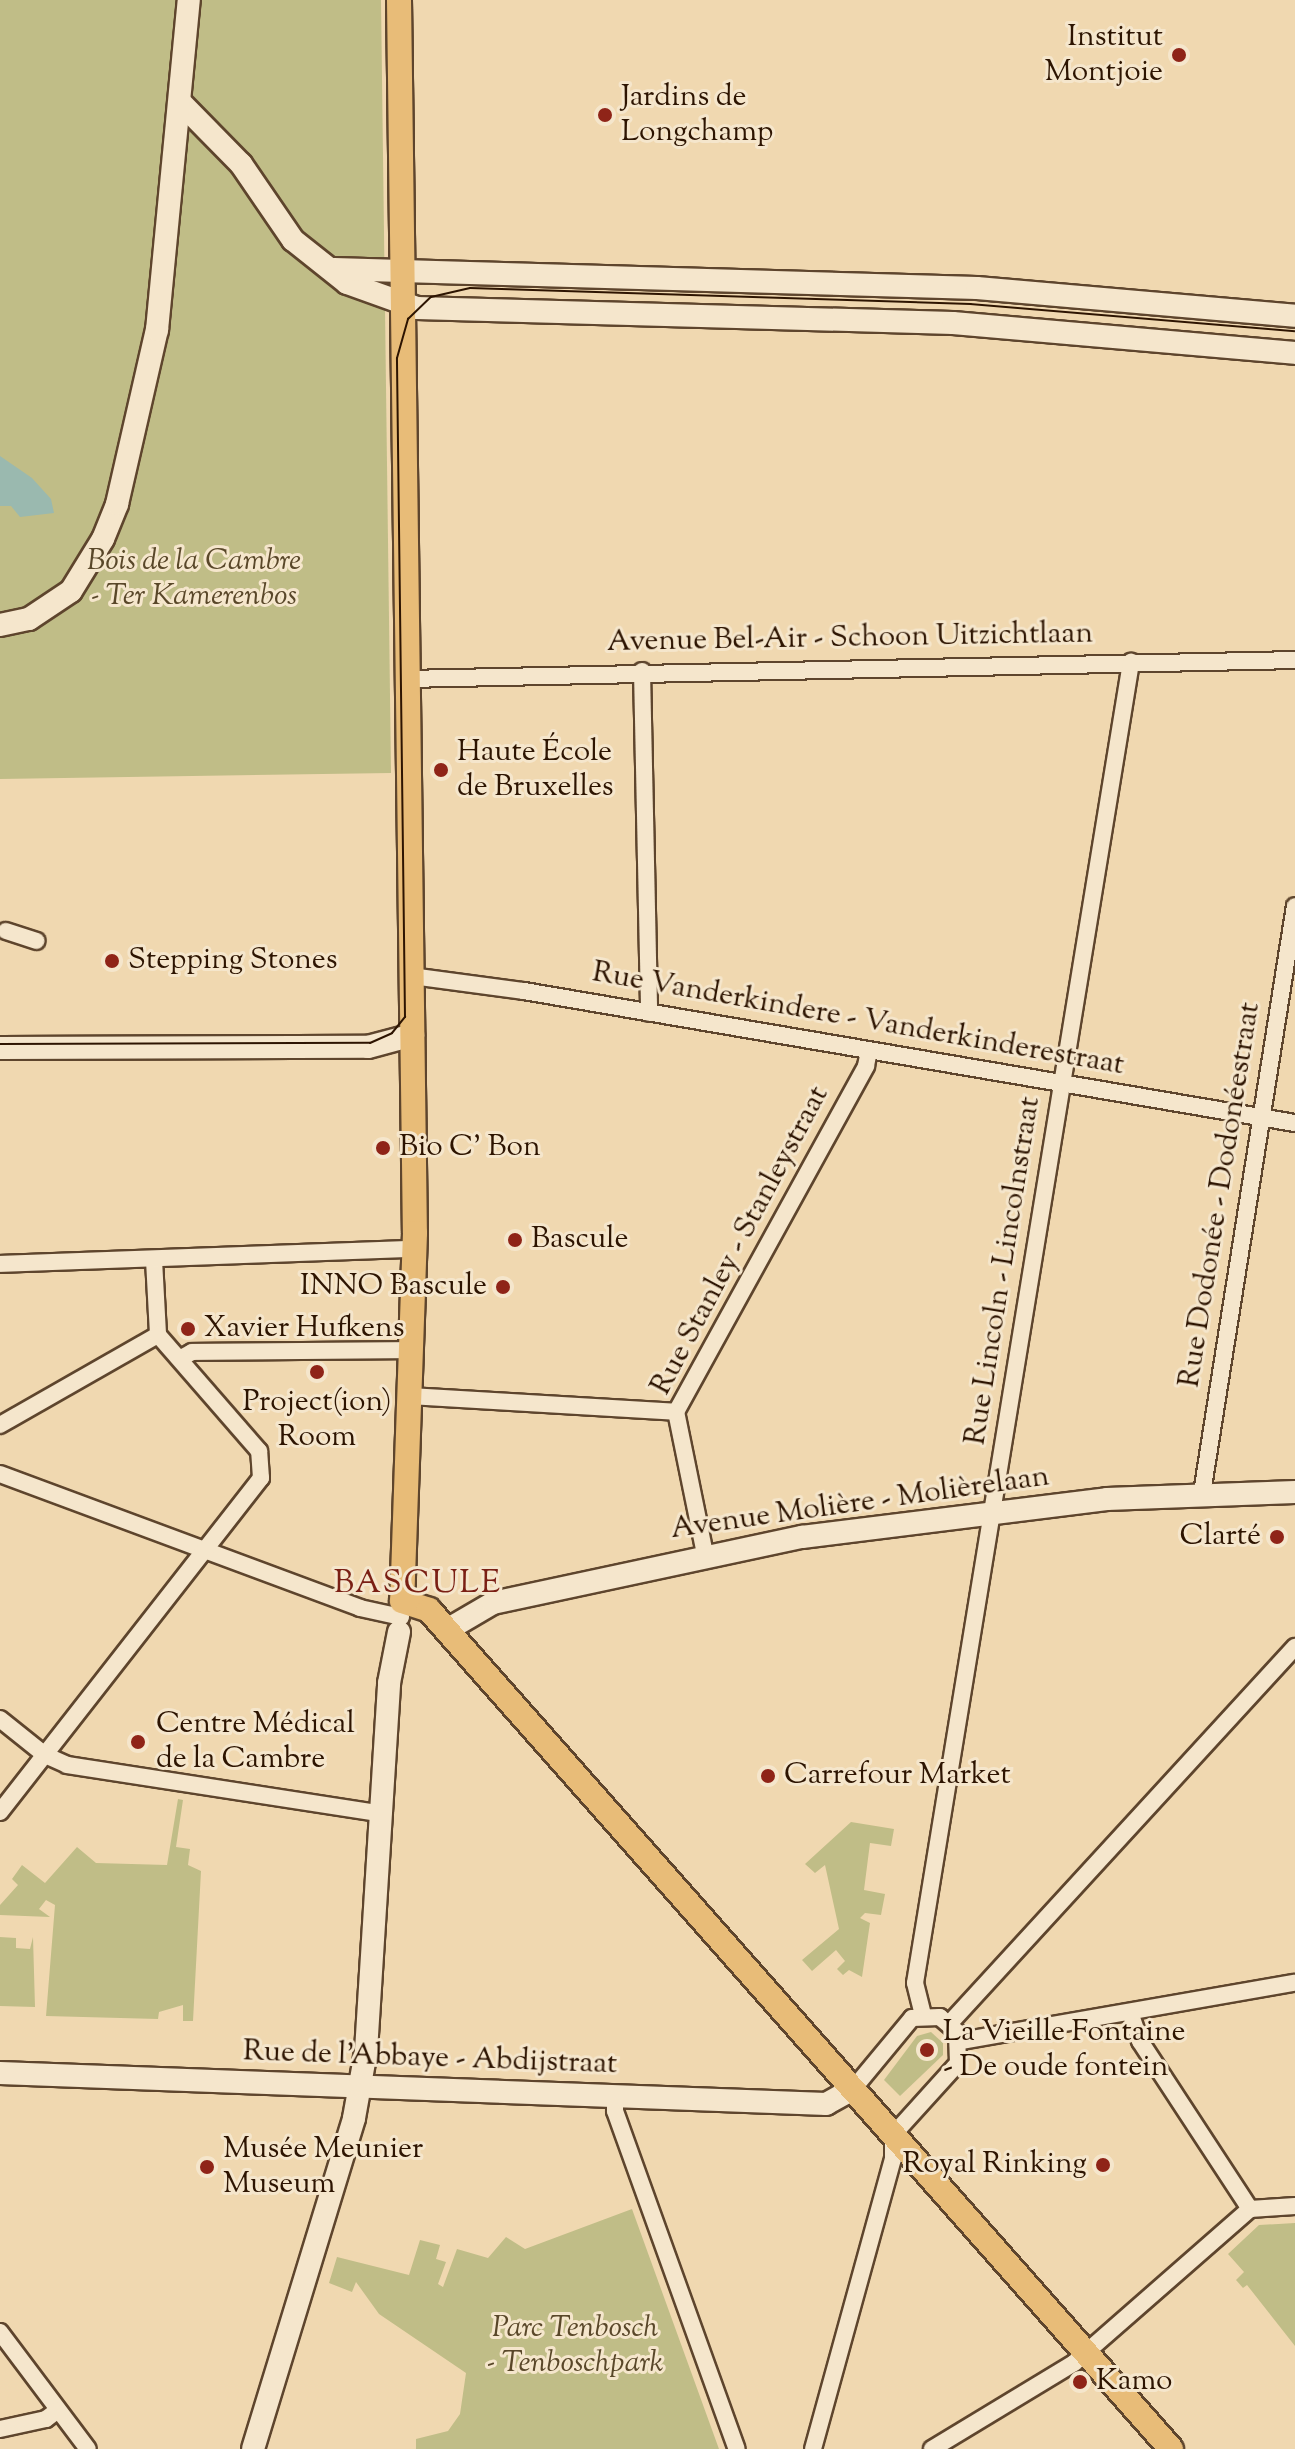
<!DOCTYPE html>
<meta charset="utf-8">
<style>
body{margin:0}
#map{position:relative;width:1295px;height:2449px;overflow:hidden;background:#f0d8b0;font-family:"Sorts Mill Goudy",serif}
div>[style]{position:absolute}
.green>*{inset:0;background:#c0bd87}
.water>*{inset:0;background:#9ab9af}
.roads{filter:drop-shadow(2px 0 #5e452d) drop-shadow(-2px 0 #5e452d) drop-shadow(0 2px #5e452d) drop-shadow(0 -2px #5e452d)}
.street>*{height:16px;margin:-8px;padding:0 8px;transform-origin:8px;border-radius:8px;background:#f5e6cc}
.secondary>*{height:22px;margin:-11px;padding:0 11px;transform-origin:11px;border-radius:11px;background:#f5e6cc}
.primary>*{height:24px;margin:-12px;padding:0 12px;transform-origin:12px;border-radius:12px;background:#e8bc78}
.tram>*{height:2px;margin:-1px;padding:0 1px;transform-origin:1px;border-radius:1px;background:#2d1401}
.dots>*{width:22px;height:22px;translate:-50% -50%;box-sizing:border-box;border:4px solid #f5e6cc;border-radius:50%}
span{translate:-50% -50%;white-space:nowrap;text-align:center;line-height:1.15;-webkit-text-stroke:6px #f5e6cc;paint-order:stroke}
.poi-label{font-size:30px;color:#2d1401}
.right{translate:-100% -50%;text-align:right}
.left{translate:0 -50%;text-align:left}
.park-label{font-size:30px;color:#594729;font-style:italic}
.street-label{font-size:30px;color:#2d1401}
.neighbourhood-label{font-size:32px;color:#7a1f14;letter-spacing:2px}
</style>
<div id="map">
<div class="green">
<i style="clip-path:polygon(0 0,381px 0,391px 773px,0 779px)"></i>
<i style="clip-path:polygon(178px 1799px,183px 1800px,176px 1847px,190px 1849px,188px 1865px,201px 1871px,193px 2021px,183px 2021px,183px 2005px,159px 2012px,158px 2019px,46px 2016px,55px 1905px,46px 1900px,39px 1909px,50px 1917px,0 1915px,0 1905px,18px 1885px,12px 1879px,22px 1865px,45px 1883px,77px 1847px,96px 1863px,167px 1865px)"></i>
<i style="clip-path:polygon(851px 1822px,894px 1829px,891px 1846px,870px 1843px,864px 1890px,885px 1894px,881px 1915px,865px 1913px,860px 1918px,870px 1923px,862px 1977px,849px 1970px,843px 1975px,837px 1969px,845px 1961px,836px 1950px,812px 1971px,802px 1960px,839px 1929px,825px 1865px,815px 1873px,805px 1864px)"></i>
<i style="clip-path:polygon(0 1937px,16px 1938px,16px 1948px,30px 1949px,33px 1937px,35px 2007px,0 2006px)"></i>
<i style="clip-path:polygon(931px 2032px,943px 2043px,943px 2055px,900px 2096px,884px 2080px,917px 2036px)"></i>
<i style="clip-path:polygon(632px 2209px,719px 2449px,416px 2449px,416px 2439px,448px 2431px,460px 2414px,466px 2373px,379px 2314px,356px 2282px,352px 2292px,329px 2283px,337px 2257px,409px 2275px,420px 2240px,440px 2245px,436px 2259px,446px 2262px,438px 2284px,443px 2287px,457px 2249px,488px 2258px,506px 2237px,525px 2249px)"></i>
<i style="clip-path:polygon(1295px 2223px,1295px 2346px,1247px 2285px,1243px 2288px,1236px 2280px,1244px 2272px,1228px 2254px,1259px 2225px)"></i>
</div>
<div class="water">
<i style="clip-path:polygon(0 456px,32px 478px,51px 499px,54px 513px,20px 517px,11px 506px,0 506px)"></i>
</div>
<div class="roads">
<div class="street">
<i style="left:642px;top:671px;width:342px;rotate:88.8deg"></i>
<i style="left:406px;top:679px;width:889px;rotate:-1.22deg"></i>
<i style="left:6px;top:931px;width:32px;rotate:18deg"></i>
<i style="left:411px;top:976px;width:114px;rotate:7.6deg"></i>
<i style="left:524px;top:991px;width:782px;rotate:9.72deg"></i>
<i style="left:154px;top:1260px;width:75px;rotate:86.9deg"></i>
<i style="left:0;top:1264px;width:413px;rotate:-2.1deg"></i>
<i style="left:183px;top:1357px;width:10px;rotate:-29deg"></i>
<i style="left:192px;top:1352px;width:219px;rotate:-0.5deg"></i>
<i style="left:409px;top:1396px;width:267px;rotate:3.4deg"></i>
<i style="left:0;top:1425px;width:182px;rotate:-29.7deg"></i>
<i style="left:0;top:1474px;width:384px;rotate:20.4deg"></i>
<i style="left:360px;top:1608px;width:42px;rotate:12.4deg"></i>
<i style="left:1202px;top:1493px;width:594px;rotate:-81deg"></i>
<i style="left:705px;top:1554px;width:145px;rotate:-101.5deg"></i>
<i style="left:676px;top:1412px;width:395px;rotate:-61.2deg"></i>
<i style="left:866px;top:1066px;width:15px;rotate:-79deg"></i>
<i style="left:0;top:1719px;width:58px;rotate:38.7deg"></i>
<i style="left:45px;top:1755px;width:24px;rotate:24deg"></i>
<i style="left:67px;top:1765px;width:320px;rotate:8.8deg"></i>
<i style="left:0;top:1812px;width:424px;rotate:-52deg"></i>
<i style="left:261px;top:1478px;width:27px;rotate:-94deg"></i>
<i style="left:259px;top:1451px;width:154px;rotate:-131deg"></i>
<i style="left:1130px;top:2012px;width:31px;rotate:71deg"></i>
<i style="left:1140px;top:2041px;width:201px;rotate:56.8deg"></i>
<i style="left:923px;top:2015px;width:33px;rotate:-104deg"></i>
<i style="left:915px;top:1983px;width:1339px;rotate:-80.71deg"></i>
<i style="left:949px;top:2024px;width:512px;rotate:-47.46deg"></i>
<i style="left:961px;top:2041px;width:339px;rotate:-9.9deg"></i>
<i style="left:615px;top:2097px;width:14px;rotate:90deg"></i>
<i style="left:615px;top:2111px;width:359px;rotate:70.2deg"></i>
<i style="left:0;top:2332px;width:146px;rotate:53.1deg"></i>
<i style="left:0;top:2429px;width:47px;rotate:-12.3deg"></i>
<i style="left:46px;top:2419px;width:15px;rotate:-37deg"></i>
<i style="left:813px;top:2449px;width:301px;rotate:-74.6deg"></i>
<i style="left:893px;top:2159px;width:24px;rotate:-90deg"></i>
<i style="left:893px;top:2135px;width:97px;rotate:-47.9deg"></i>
<i style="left:958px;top:2063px;width:31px;rotate:-92deg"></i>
<i style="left:957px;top:2032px;width:23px;rotate:-139deg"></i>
<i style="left:940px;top:2017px;width:28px;rotate:178deg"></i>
<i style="left:912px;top:2018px;width:92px;rotate:129.7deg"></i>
<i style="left:932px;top:2449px;width:166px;rotate:-31.2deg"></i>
<i style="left:1074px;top:2363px;width:234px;rotate:-41.2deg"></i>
<i style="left:1250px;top:2209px;width:45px;rotate:-3.8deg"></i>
</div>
<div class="secondary">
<i style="left:181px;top:103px;width:86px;rotate:45.5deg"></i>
<i style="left:241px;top:164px;width:92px;rotate:55.6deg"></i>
<i style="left:293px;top:240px;width:69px;rotate:38.5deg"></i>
<i style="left:347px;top:283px;width:74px;rotate:19.7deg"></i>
<i style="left:417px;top:308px;width:536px;rotate:1.6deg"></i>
<i style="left:953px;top:323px;width:343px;rotate:5deg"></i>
<i style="left:334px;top:269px;width:643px;rotate:1.69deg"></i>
<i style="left:977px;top:288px;width:319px;rotate:5deg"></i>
<i style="left:0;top:625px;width:30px;rotate:-12deg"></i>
<i style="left:29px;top:619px;width:50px;rotate:-33.7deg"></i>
<i style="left:71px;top:591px;width:61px;rotate:-58.4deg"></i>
<i style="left:103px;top:539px;width:38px;rotate:-68deg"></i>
<i style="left:117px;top:504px;width:179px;rotate:-77.1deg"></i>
<i style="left:157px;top:330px;width:332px;rotate:-84.5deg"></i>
<i style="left:0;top:1048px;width:368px;rotate:-0.2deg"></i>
<i style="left:368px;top:1047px;width:47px;rotate:-14.9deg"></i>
<i style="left:447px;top:1630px;width:53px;rotate:-30.4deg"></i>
<i style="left:493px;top:1603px;width:316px;rotate:-12.1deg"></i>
<i style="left:802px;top:1537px;width:307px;rotate:-7.1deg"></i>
<i style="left:1107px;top:1499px;width:188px;rotate:-2.1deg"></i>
<i style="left:0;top:2073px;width:827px;rotate:2.15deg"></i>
<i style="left:826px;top:2104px;width:31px;rotate:-29deg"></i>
<i style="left:253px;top:2449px;width:346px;rotate:-73deg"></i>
<i style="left:354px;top:2118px;width:68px;rotate:-79.8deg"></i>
<i style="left:366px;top:2051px;width:369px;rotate:-86.4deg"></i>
<i style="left:389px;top:1683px;width:52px;rotate:-78.9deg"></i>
</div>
<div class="primary">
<i style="left:399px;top:0;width:1233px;rotate:89.26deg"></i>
<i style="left:415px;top:1233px;width:368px;rotate:92deg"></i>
<i style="left:402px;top:1601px;width:28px;rotate:18deg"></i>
<i style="left:429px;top:1610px;width:1120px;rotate:48.51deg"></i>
</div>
</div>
<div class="tram">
<i style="left:0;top:1044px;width:370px;rotate:-0.2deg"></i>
<i style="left:370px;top:1043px;width:24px;rotate:-24deg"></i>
<i style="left:392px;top:1033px;width:21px;rotate:-51deg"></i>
<i style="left:405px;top:1017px;width:659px;rotate:-90.7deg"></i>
<i style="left:397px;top:358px;width:41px;rotate:-74.2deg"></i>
<i style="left:408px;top:319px;width:32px;rotate:-44deg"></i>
<i style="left:431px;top:297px;width:40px;rotate:-13deg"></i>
<i style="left:470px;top:288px;width:501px;rotate:1.83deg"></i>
<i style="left:971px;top:304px;width:325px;rotate:4.8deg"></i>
</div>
<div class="dots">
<i style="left:1179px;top:55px;background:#8f2418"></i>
<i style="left:605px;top:115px;background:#8f2418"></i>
<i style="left:441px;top:770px;background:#8f2418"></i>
<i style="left:112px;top:961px;background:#8f2418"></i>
<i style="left:383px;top:1148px;background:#8f2418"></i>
<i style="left:515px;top:1240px;background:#8f2418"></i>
<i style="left:503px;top:1287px;background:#8f2418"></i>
<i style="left:188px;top:1329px;background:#8f2418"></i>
<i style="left:317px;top:1372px;background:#8f2418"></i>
<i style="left:1277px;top:1537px;background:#8f2418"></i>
<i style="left:138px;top:1742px;background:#8f2418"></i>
<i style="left:768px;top:1776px;background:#8f2418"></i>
<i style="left:927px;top:2050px;background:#8f2418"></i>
<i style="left:1103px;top:2165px;background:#8f2418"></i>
<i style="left:207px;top:2167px;background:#8f2418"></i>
<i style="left:1080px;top:2382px;background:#8f2418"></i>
</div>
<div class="poi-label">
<span class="right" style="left:1163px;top:55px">Institut<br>Montjoie</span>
<span class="left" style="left:621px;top:115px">Jardins de<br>Longchamp</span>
<span class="left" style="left:457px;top:770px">Haute École<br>de Bruxelles</span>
<span class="left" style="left:128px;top:961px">Stepping Stones</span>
<span class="left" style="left:399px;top:1148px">Bio C' Bon</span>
<span class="left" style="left:531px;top:1240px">Bascule</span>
<span class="right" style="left:487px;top:1287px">INNO Bascule</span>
<span class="left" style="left:204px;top:1329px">Xavier Hufkens</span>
<span style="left:317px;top:1420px">Project(ion)<br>Room</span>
<span class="right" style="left:1261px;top:1537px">Clarté</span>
<span class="left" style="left:156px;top:1742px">Centre Médical<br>de la Cambre</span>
<span class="left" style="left:784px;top:1776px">Carrefour Market</span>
<span class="left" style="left:943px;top:2050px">La Vieille Fontaine<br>- De oude fontein</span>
<span class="left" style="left:223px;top:2167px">Musée Meunier<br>Museum</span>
<span class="right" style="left:1087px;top:2165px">Royal Rinking</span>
<span class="left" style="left:1096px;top:2382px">Kamo</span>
</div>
<div class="park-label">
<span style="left:194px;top:579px">Bois de la Cambre<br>- Ter Kamerenbos</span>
<span style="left:575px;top:2346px">Parc Tenbosch<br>- Tenboschpark</span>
</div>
<div class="street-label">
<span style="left:850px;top:639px;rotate:-1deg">Avenue Bel-Air - Schoon Uitzichtlaan</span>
<span style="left:858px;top:1020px;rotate:10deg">Rue Vanderkindere - Vanderkinderestraat</span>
<span style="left:1221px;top:1195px;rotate:-81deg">Rue Dodonée - Dodonéestraat</span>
<span style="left:741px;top:1241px;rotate:-62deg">Rue Stanley - Stanleystraat</span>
<span style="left:1004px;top:1271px;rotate:-81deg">Rue Lincoln - Lincolnstraat</span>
<span style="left:860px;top:1504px;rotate:-8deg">Avenue Molière - Molièrelaan</span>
<span style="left:430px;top:2059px;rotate:2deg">Rue de l'Abbaye - Abdijstraat</span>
</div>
<div class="neighbourhood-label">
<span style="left:418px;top:1584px">BASCULE</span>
</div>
</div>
